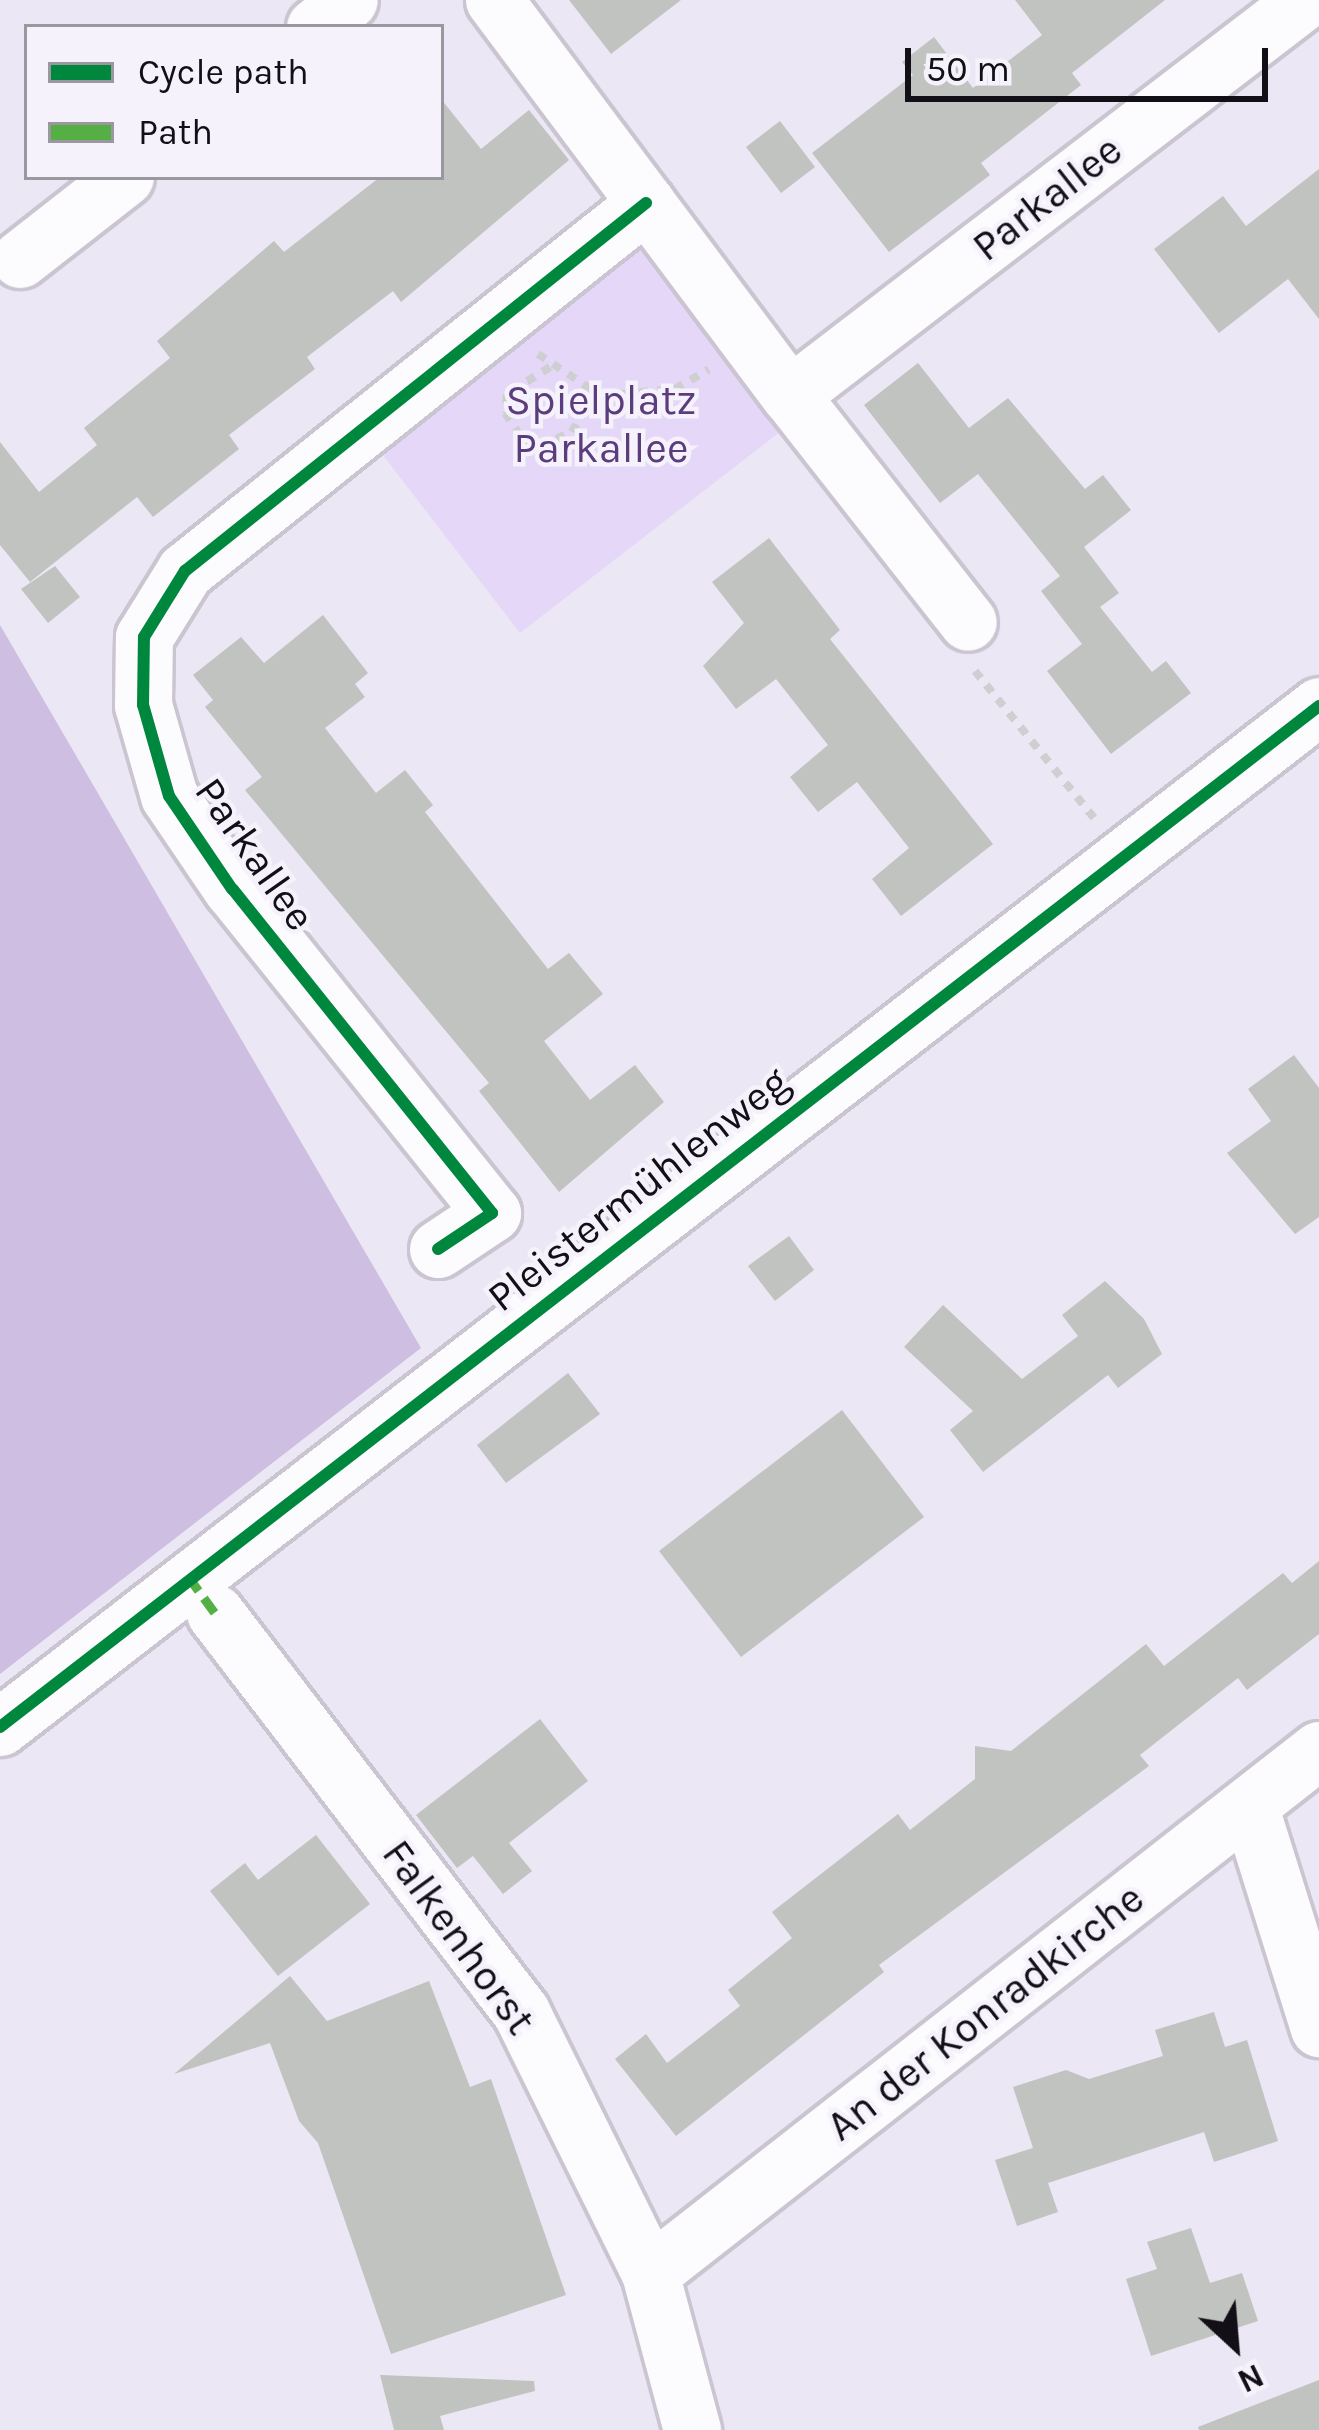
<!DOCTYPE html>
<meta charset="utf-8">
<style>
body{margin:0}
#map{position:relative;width:1319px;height:2430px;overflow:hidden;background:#ece7f4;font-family:Karla,sans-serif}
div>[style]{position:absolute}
.green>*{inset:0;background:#e4d7f8}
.forest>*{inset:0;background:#cebfe2}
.building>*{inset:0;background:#c0c3bf}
.path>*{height:8px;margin-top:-4px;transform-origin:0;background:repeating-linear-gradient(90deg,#cfced1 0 9px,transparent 0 18px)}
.roads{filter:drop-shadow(3px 0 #cac5d0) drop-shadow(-3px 0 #cac5d0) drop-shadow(0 3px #cac5d0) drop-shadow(0 -3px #cac5d0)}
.minor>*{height:57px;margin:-28.5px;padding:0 28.5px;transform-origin:28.5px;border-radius:28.5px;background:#fcfbfd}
.quiet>*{height:9px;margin-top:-4.5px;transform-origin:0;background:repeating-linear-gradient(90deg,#54b045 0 18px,transparent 0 27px)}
.cycleway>*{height:12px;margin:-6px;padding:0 6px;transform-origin:6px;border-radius:6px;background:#00873e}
span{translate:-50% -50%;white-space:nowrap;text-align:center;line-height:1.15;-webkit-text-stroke:9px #f5f2fb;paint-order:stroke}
.street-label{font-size:42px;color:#120f16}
.park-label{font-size:42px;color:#5b3d7e}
.legend{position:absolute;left:24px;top:24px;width:420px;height:156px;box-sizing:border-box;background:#f5f2fb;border:3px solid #9a979f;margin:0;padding:15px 21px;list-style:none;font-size:36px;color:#120f16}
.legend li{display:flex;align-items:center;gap:24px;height:60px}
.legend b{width:60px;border:3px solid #9a979f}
.north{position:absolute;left:1175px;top:2286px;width:120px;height:120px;-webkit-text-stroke:9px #f5f2fb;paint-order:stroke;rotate:154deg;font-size:33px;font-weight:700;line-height:48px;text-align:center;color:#120f16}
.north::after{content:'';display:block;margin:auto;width:42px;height:54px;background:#120f16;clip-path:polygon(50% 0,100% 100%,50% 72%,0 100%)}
.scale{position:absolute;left:905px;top:48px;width:363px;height:54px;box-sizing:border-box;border:6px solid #120f16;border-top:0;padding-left:15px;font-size:36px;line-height:42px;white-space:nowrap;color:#120f16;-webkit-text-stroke:9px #f5f2fb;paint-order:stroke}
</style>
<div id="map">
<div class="green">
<i style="clip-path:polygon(643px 244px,781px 431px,520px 633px,379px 450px)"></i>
</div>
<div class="forest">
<i style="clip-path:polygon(0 625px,421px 1348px,0 1674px)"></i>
</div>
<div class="building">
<i style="clip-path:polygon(569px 0,681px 0,611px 54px)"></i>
<i style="clip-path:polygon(1015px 0,1165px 0,1072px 73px,1081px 85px,981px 163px,990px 175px,889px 252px,812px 153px,913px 75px,902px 62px,934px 37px,973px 88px,1042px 35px)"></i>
<i style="clip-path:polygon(441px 99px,481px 149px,529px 110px,569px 160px,401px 302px,393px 291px,307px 357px,315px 369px,229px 435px,239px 449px,153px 517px,137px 497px,30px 582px,0 545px,0 442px,39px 492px,97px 445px,84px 428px,170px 358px,157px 341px,274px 241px,284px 252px,380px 177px,441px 177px)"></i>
<i style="clip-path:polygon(780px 121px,815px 167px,781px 193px,746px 147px)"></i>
<i style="clip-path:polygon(1319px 169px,1319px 319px,1288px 279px,1219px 333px,1154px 249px,1223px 196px,1246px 226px)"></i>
<i style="clip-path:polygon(918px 363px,969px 428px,1008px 398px,1085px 489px,1103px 475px,1131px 510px,1084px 547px,1119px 593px,1100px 607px,1152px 672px,1166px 661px,1191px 693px,1111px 754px,1047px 671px,1082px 644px,1041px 591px,1060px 576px,978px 474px,940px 503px,864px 405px)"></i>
<i style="clip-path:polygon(769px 538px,840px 630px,830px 639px,993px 844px,901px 916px,872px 879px,909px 848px,857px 782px,818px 812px,790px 777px,828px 745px,776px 679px,736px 709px,703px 666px,744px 623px,712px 582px)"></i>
<i style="clip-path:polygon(55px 566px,80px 597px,48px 623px,21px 589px)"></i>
<i style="clip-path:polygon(323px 615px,368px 673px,355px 684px,365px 697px,325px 728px,376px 793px,405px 770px,433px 805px,425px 812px,548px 969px,569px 953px,603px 994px,544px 1041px,590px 1100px,635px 1065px,664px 1102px,559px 1192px,479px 1091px,489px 1083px,245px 790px,262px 777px,205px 707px,213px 700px,193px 675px,241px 637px,264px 663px)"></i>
<i style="clip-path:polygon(1294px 1055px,1319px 1088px,1319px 1217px,1295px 1234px,1227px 1153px,1271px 1121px,1248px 1089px)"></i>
<i style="clip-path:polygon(789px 1236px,814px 1270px,775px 1301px,748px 1266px)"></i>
<i style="clip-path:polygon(1105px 1281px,1144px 1319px,1162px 1354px,1118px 1388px,1108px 1375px,983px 1472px,950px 1430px,973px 1411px,904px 1347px,943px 1305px,1022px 1379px,1078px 1336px,1062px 1315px)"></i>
<i style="clip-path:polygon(568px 1373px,600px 1414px,506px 1483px,477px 1445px)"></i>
<i style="clip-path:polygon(842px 1410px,924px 1517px,741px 1657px,659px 1551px)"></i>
<i style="clip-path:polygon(1319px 1561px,1319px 1634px,1247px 1690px,1238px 1678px,1140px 1755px,1149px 1766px,879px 1965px,884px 1972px,676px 2136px,615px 2059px,646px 2034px,667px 2063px,740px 2006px,728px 1990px,792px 1938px,772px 1912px,898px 1814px,910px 1830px,975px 1779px,975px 1746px,1011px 1751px,1146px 1644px,1164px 1666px,1283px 1573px,1292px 1583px)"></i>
<i style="clip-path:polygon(540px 1719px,588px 1781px,509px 1843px,532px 1871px,503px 1894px,473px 1856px,457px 1868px,416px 1815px)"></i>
<i style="clip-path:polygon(316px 1835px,370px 1904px,278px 1976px,210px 1891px,245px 1863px,258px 1880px)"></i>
<i style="clip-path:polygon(290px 1976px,327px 2021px,429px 1981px,470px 2087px,491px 2079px,566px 2295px,391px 2354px,318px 2143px,299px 2121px,270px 2043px,174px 2074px)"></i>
<i style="clip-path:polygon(1214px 2012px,1225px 2047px,1247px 2040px,1278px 2141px,1214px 2162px,1204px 2132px,1048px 2183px,1058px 2212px,1017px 2226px,995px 2160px,1033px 2148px,1013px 2087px,1066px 2070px,1089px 2079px,1163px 2056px,1155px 2030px)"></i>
<i style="clip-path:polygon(1191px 2228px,1210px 2283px,1242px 2273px,1258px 2321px,1151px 2356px,1126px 2279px,1157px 2269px,1147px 2242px)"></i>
<i style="clip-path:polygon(380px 2375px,534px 2381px,535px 2391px,440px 2416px,444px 2430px,394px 2430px)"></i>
<i style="clip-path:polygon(1319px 2380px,1319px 2430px,1199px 2430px,1198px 2427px)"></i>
</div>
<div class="path">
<i style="left:538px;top:354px;width:67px;rotate:33.5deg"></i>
<i style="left:594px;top:391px;width:27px;rotate:6deg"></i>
<i style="left:621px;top:394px;width:54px;rotate:-5.3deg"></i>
<i style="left:675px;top:389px;width:39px;rotate:-30deg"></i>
<i style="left:550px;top:367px;width:51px;rotate:147.9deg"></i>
<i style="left:507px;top:394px;width:19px;rotate:96deg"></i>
<i style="left:505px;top:413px;width:30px;rotate:56deg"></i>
<i style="left:522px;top:438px;width:20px;rotate:24deg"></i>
<i style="left:540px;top:446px;width:35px;rotate:-24deg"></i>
<i style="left:572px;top:432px;width:47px;rotate:-61.8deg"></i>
<i style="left:975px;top:671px;width:189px;rotate:51deg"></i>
</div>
<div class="roads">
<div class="minor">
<i style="left:494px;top:0;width:494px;rotate:53.2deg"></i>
<i style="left:790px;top:395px;width:649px;rotate:-37.49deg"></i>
<i style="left:315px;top:27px;width:43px;rotate:-38.5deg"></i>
<i style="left:20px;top:259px;width:133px;rotate:-38deg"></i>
<i style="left:790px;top:395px;width:288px;rotate:51.9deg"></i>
<i style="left:438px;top:1249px;width:65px;rotate:-33.7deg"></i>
<i style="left:492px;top:1213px;width:415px;rotate:-128.7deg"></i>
<i style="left:232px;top:889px;width:112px;rotate:-124.1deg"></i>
<i style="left:169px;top:796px;width:95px;rotate:-105.9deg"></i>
<i style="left:143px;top:705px;width:68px;rotate:-89.2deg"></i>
<i style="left:144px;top:637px;width:78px;rotate:-58.2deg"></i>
<i style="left:185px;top:571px;width:590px;rotate:-38.6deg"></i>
<i style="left:215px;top:1613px;width:503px;rotate:52.51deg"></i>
<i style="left:521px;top:2012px;width:291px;rotate:63.7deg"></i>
<i style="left:650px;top:2273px;width:163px;rotate:75deg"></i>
<i style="left:0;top:1727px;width:1668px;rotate:-37.74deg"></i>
<i style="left:1249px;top:1805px;width:234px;rotate:72.6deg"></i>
<i style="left:650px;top:2273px;width:849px;rotate:-38.02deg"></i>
</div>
</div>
<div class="quiet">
<i style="left:188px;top:1576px;width:46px;rotate:53.9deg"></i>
</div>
<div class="cycleway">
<i style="left:438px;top:1249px;width:65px;rotate:-33.7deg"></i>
<i style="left:492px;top:1213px;width:415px;rotate:-128.7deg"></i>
<i style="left:232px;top:889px;width:112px;rotate:-124.1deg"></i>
<i style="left:169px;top:796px;width:95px;rotate:-105.9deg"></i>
<i style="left:143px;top:705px;width:68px;rotate:-89.2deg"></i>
<i style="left:144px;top:637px;width:78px;rotate:-58.2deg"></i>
<i style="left:185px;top:571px;width:590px;rotate:-38.6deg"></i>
<i style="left:0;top:1727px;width:1668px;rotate:-37.74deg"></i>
</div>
<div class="street-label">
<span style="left:1047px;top:198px;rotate:-38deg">Parkallee</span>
<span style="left:255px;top:854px;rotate:55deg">Parkallee</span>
<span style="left:638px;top:1189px;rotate:-38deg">Pleistermühlenweg</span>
<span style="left:459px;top:1937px;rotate:54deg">Falkenhorst</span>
<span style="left:985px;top:2012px;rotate:-38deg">An der Konradkirche</span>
</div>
<div class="park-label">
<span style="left:601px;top:424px">Spielplatz<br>Parkallee</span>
</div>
<ul class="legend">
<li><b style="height:15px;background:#00873e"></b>Cycle path</li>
<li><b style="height:15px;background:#54b045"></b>Path</li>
</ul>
<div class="north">N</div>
<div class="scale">50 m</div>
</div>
